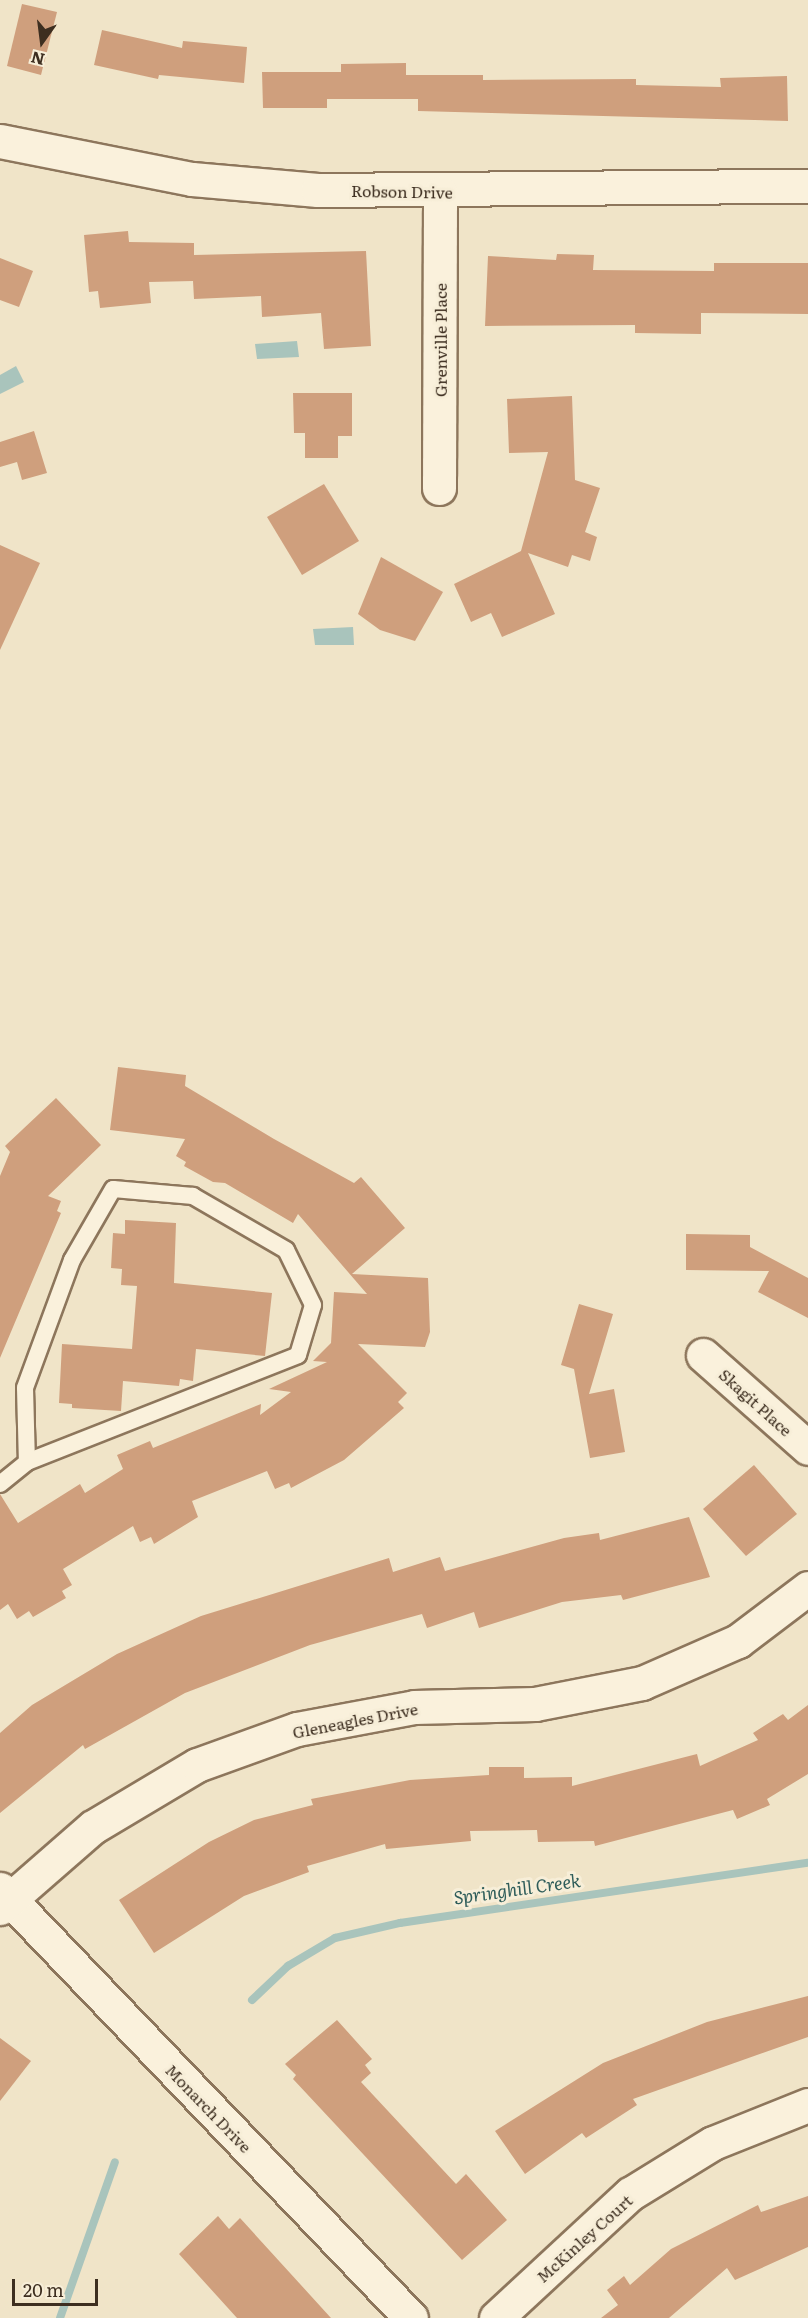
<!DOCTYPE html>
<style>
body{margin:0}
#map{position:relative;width:808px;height:2318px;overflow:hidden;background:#f0e4c8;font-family:Literata,serif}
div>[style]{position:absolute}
.water>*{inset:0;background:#a9c4bc}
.stream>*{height:8px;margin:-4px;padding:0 4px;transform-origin:4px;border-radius:4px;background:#a9c4bc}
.building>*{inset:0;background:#cf9f7d}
.roads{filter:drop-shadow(2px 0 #8d765c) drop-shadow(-2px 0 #8d765c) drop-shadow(0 2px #8d765c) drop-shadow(0 -2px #8d765c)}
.lane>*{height:16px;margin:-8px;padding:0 8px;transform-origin:8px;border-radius:8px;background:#faf1dc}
.street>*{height:33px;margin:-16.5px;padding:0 16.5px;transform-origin:16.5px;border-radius:16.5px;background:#faf1dc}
span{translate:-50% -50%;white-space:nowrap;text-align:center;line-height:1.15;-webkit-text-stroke:6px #f7eed8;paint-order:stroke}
.street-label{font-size:16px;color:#3d2e20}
.water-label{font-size:18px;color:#2f5d5a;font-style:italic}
.north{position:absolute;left:12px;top:12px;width:60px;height:60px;-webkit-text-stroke:4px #f7eed8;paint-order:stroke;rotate:194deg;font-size:16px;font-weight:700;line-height:24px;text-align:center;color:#3d2e20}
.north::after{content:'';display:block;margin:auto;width:21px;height:27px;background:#3d2e20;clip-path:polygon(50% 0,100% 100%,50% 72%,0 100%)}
.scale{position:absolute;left:12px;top:2279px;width:86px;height:27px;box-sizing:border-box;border:3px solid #3d2e20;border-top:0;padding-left:8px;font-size:18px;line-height:21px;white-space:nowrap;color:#3d2e20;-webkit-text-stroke:4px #f7eed8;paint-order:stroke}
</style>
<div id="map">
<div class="water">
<i style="clip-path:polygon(297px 341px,299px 357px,257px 359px,255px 344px)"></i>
<i style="clip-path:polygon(16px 366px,24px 382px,0 394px,0 375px)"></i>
<i style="clip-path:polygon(353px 627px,354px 645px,315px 645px,313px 629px)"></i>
</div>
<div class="stream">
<i style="left:252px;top:2000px;width:50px;rotate:-43.4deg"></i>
<i style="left:288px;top:1966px;width:55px;rotate:-30.8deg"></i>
<i style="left:335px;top:1938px;width:67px;rotate:-13deg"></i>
<i style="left:400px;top:1923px;width:412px;rotate:-8.4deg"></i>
<i style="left:60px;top:2318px;width:165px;rotate:-70.6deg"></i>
</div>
<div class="building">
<i style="clip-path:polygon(22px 4px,57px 12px,41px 75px,7px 66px)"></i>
<i style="clip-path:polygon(102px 30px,182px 48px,183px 41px,247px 47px,244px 83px,159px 75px,158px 79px,94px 65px)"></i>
<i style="clip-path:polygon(406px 63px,406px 75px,483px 75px,483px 80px,636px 79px,636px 85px,721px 87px,720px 78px,787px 76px,788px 121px,418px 111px,418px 99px,327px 99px,327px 108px,263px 108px,262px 72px,341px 72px,341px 64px)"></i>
<i style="clip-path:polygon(128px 231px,129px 242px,194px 243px,194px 255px,366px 251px,371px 346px,324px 349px,321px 313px,262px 317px,261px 296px,194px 299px,193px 281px,149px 282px,151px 303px,100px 308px,98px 291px,89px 292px,84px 235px)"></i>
<i style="clip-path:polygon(557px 254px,594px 255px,593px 270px,714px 271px,714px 263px,808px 263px,808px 314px,701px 313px,701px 334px,635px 333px,635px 325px,485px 326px,488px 256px,556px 260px)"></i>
<i style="clip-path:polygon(0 258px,33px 271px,19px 307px,0 300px)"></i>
<i style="clip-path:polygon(293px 393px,352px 393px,352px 436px,338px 436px,338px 458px,305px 458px,305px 433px,294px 433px)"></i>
<i style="clip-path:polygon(572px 396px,575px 480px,600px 488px,585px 532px,597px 537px,590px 561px,572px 555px,568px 567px,528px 553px,555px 614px,502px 637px,491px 613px,471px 622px,454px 584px,521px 551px,548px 452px,509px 453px,507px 399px)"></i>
<i style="clip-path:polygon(34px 431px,47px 473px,22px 480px,17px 462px,0 467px,0 442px)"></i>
<i style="clip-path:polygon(324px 484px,359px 541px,302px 575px,267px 517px)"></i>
<i style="clip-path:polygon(0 545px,40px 563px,0 650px)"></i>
<i style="clip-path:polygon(381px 557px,443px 592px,415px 641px,380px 630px,358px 614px)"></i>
<i style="clip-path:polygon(118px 1067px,186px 1075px,185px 1086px,274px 1139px,354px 1183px,361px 1177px,405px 1228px,352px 1274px,428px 1278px,430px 1332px,425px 1347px,358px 1344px,407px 1393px,398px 1402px,404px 1408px,344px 1460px,291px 1488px,289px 1483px,275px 1489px,267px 1471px,192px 1501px,198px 1517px,154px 1544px,151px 1537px,140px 1542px,133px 1526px,63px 1569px,72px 1585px,62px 1591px,66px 1598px,33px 1617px,29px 1611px,17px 1619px,8px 1604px,0 1610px,0 1494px,18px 1523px,80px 1484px,85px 1493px,123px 1469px,117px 1455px,150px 1441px,153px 1448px,261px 1404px,260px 1415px,291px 1392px,269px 1389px,327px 1362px,313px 1361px,331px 1343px,334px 1292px,367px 1294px,298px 1214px,293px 1223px,225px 1183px,213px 1182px,184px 1166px,186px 1162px,176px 1156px,185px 1139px,110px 1130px)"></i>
<i style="clip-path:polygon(56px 1098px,101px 1145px,48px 1196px,61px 1201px,57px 1211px,61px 1213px,0 1358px,0 1176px,10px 1152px,5px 1146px)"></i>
<i style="clip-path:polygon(125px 1220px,176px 1223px,174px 1283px,272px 1293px,265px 1356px,196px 1349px,193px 1381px,180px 1379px,179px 1386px,123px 1381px,121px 1411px,72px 1408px,72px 1404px,59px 1403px,62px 1344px,132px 1349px,137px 1286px,121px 1285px,122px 1269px,111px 1268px,113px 1233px,125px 1234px)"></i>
<i style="clip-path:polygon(686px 1234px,750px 1235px,750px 1247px,808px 1278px,808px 1318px,758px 1292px,769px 1271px,686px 1270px)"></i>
<i style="clip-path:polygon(579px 1304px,613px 1314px,589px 1394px,614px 1389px,625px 1452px,590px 1458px,574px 1369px,561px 1365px)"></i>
<i style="clip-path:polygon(754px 1465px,797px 1514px,746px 1556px,703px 1509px)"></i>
<i style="clip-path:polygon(689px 1517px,710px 1577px,623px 1600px,621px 1595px,562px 1602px,479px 1628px,474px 1612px,427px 1628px,422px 1614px,310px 1645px,185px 1693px,85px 1749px,83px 1745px,0 1813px,0 1733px,32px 1705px,117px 1654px,201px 1616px,389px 1558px,393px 1572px,440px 1557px,445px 1571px,564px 1538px,599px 1533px,600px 1540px)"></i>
<i style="clip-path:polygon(808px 1705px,808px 1774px,767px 1799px,770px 1805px,737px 1819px,733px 1810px,595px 1846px,594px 1841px,538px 1842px,537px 1830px,470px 1831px,471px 1841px,386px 1849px,385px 1844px,307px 1866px,309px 1872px,244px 1896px,154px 1953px,119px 1900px,209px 1842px,254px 1820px,313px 1805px,311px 1799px,410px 1780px,489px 1775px,489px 1767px,524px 1767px,524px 1778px,572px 1777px,572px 1786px,697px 1754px,700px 1766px,758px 1740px,753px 1733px,783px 1714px,788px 1720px)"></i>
<i style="clip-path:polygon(808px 1996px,808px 2037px,633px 2099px,637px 2105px,586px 2138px,582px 2133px,525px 2174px,495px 2131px,603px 2063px,707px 2022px)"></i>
<i style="clip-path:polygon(337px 2020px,372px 2059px,365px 2065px,371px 2073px,361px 2082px,456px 2184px,466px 2174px,507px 2220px,462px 2260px,293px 2079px,296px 2075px,285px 2064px)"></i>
<i style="clip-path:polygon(0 2038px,31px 2061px,0 2101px)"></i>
<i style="clip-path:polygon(808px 2196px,808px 2247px,735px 2280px,727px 2268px,669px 2318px,601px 2318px,618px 2305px,607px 2290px,624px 2276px,630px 2285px,671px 2249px,758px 2205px,761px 2212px)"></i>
<i style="clip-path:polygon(218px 2216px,229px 2229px,240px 2218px,331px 2318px,237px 2318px,179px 2254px)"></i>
</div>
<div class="roads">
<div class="lane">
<i style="left:0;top:1484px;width:35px;rotate:-39deg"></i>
<i style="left:27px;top:1462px;width:291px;rotate:-21.5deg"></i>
<i style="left:298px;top:1355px;width:52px;rotate:-73.3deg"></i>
<i style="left:313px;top:1305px;width:61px;rotate:-116.1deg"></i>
<i style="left:286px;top:1250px;width:108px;rotate:-149.9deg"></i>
<i style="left:193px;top:1196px;width:80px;rotate:-175deg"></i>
<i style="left:113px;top:1189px;width:82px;rotate:120deg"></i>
<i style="left:72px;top:1260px;width:136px;rotate:110.2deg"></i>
<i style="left:25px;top:1388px;width:74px;rotate:88.5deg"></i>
</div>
<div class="street">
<i style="left:0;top:141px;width:196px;rotate:11.2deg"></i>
<i style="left:192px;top:179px;width:126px;rotate:5deg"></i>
<i style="left:318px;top:190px;width:490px;rotate:-0.5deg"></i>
<i style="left:439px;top:488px;width:295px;rotate:-89.8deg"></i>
<i style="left:703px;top:1355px;width:140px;rotate:41.5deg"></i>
<i style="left:0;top:1889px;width:594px;rotate:46.23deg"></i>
<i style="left:0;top:1908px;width:123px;rotate:-41.1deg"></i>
<i style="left:93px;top:1827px;width:121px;rotate:-30.8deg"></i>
<i style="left:197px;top:1765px;width:106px;rotate:-19.8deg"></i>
<i style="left:297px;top:1729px;width:119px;rotate:-10.6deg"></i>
<i style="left:414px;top:1707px;width:121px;rotate:-1.4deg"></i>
<i style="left:535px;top:1704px;width:109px;rotate:-11.1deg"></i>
<i style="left:642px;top:1683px;width:105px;rotate:-23.6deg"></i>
<i style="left:738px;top:1641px;width:88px;rotate:-37.1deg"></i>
<i style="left:496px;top:2318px;width:183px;rotate:-42.8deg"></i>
<i style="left:630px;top:2194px;width:97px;rotate:-31.6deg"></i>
<i style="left:713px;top:2143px;width:102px;rotate:-21.8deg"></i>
</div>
</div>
<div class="street-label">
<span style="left:402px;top:191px;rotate:1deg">Robson Drive</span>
<span style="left:440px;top:340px;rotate:-90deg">Grenville Place</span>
<span style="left:756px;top:1402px;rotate:42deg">Skagit Place</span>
<span style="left:355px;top:1720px;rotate:-11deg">Gleneagles Drive</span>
<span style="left:209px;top:2108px;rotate:46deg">Monarch Drive</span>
<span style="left:584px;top:2238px;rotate:-42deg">McKinley Court</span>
</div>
<div class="water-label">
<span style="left:517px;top:1889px;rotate:-8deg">Springhill Creek</span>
</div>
<div class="north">N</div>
<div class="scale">20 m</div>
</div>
